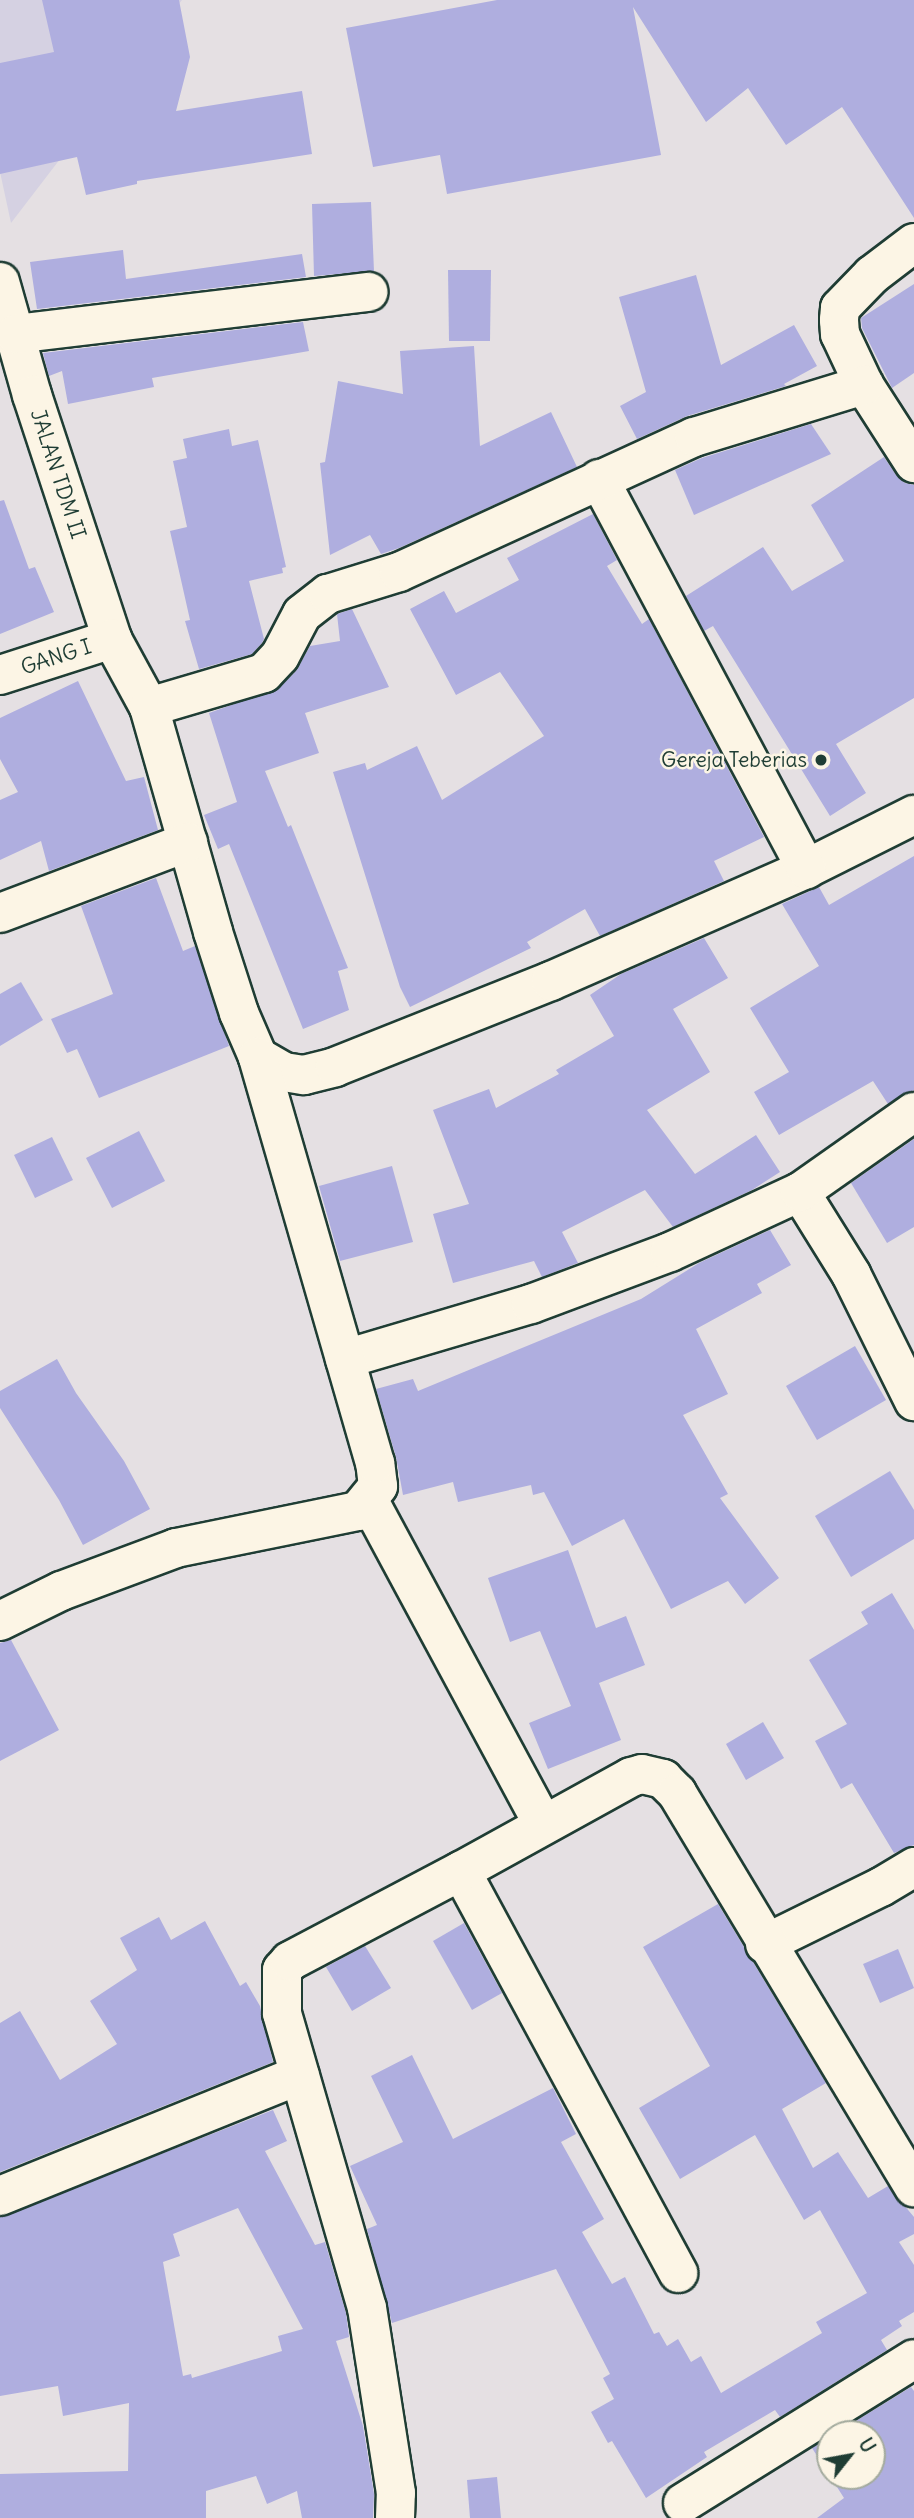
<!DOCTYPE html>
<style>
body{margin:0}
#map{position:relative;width:914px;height:2518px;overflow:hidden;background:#e5e0e3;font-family:Delius,sans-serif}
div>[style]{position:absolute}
.built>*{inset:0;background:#d5d1e2}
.building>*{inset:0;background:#afaedf}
.roads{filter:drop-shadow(2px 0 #1f3d34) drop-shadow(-2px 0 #1f3d34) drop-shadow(0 2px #1f3d34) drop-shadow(0 -2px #1f3d34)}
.minor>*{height:38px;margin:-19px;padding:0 19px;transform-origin:19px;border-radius:19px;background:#fcf5e5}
.dots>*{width:19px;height:19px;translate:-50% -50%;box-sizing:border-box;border:4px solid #fcf5e5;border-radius:50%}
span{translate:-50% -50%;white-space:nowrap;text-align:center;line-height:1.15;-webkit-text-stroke:5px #fcf5e5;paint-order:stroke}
.street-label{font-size:21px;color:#1f3d34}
.poi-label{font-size:21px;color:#1f3d34}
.right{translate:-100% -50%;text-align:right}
.north{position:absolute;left:816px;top:2420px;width:70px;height:70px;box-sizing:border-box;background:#fcf5e5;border:2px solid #a4ab9e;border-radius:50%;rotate:59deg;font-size:19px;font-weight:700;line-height:28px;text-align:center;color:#1f3d34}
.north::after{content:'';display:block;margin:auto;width:24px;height:32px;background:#1f3d34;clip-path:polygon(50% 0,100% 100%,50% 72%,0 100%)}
</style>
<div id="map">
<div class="built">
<i style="clip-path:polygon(0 0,182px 0,11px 223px,0 172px)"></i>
</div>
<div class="building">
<i style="clip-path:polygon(42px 0,179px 0,190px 57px,176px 111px,302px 91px,312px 154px,137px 181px,137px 184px,86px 195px,77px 157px,0 174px,0 63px,54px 52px)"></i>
<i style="clip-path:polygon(497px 0,914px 0,914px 218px,842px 107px,786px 145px,748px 88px,706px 122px,633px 7px,661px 155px,447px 194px,440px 155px,373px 167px,346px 28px)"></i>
<i style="clip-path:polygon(371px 202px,374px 271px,314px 276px,312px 204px)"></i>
<i style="clip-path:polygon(123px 250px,126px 279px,302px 254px,306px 277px,37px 309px,30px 262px)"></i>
<i style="clip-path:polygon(448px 270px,491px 270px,490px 341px,449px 341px)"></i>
<i style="clip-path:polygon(696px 275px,721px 365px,794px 325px,817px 366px,784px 384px,786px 386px,687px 416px,637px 439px,620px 406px,646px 392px,619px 297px)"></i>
<i style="clip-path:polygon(914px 284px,914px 373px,892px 388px,862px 328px,861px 318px)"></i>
<i style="clip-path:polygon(303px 322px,309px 351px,152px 378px,154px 387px,68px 404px,62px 371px,49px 376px,43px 353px)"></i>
<i style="clip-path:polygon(474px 346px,480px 446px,551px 412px,577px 467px,399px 548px,381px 554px,370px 535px,330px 555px,320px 463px,325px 462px,338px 381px,403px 394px,400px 351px)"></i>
<i style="clip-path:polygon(811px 424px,831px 454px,694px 515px,675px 470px,702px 458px)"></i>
<i style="clip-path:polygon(229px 429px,232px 446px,258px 440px,286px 567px,282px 568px,283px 573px,249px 581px,264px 639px,262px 643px,252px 654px,199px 669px,185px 621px,190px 620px,170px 531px,187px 527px,173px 461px,187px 458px,183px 439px)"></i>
<i style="clip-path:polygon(884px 457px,896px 475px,905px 483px,914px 485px,914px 698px,836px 744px,866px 793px,830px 816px,713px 626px,704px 631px,686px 596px,763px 547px,792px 591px,844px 561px,811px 505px)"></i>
<i style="clip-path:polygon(4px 500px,29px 569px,35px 567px,54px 612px,0 634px,0 501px)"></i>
<i style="clip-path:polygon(593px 514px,617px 560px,607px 566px,642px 624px,649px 619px,764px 837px,714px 861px,724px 881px,600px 936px,585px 909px,527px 942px,531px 948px,410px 1007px,400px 987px,333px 772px,365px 763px,367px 770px,417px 746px,442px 800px,544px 736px,500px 672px,456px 695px,410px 609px,444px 591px,456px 613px,519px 580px,507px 558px)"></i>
<i style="clip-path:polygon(352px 609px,389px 687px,305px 713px,319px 753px,265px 771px,288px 827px,291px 825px,348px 968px,338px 971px,349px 1010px,303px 1029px,229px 844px,218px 849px,204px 815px,237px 802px,209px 713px,279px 688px,296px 671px,310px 646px,340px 641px,337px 614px)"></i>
<i style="clip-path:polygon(78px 681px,126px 781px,144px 777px,158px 830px,49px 871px,41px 841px,0 860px,0 800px,18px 792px,0 759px,0 718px)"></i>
<i style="clip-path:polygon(914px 856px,914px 1090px,888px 1104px,873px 1081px,779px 1135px,754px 1092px,789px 1072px,750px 1008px,819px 966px,782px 904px,819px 887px,829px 905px)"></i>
<i style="clip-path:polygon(156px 878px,183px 951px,195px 946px,229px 1046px,99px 1098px,77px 1049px,67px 1053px,51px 1019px,113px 994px,81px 906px)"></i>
<i style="clip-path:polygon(704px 938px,728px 978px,673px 1009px,710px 1072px,647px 1110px,695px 1174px,756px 1135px,780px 1172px,752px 1190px,673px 1227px,645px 1190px,562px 1232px,578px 1263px,575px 1264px,542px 1277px,534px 1261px,453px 1283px,433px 1214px,469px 1204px,433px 1110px,489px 1089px,496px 1108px,559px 1074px,556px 1070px,614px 1036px,590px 995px,621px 974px)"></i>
<i style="clip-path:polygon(21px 982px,43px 1020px,0 1046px,0 994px)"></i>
<i style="clip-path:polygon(139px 1131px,165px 1181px,112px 1208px,86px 1158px)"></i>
<i style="clip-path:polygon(52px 1137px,73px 1180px,35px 1198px,14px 1155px)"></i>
<i style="clip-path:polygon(914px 1139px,914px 1227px,887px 1243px,851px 1183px)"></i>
<i style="clip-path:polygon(392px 1166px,413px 1242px,340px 1261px,319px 1186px)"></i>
<i style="clip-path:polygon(770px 1230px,791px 1265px,757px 1284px,762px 1293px,696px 1329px,728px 1394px,683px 1415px,728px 1494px,720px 1498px,779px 1578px,745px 1604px,728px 1581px,671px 1609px,624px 1519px,572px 1546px,544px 1492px,533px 1495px,531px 1485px,458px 1502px,453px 1482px,403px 1495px,396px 1457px,376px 1389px,413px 1379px,418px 1391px,641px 1299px,699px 1263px)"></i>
<i style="clip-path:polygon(855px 1346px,886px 1400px,817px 1440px,786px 1386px)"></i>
<i style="clip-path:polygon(57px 1359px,76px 1393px,124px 1461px,150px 1509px,83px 1545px,59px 1500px,0 1408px,0 1391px)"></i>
<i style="clip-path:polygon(890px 1471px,914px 1510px,914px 1539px,851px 1577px,815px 1516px)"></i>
<i style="clip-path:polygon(568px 1550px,596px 1628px,626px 1616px,645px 1665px,599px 1683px,621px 1740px,548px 1769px,529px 1723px,571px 1706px,540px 1631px,510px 1642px,488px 1578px)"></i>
<i style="clip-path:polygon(892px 1593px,914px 1630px,914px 1845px,894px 1853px,852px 1783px,841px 1789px,815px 1741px,847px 1724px,809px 1660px,868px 1624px,861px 1612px)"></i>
<i style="clip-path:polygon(11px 1640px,59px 1730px,0 1761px,0 1643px)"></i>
<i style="clip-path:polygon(763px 1722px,784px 1758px,746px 1780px,726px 1744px)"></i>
<i style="clip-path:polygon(718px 1904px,826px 2083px,782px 2109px,813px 2168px,838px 2152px,868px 2198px,888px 2186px,914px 2217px,914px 2234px,899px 2242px,914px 2265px,914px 2312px,899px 2321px,902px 2326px,881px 2340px,887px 2350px,780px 2417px,775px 2410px,704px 2452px,707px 2457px,646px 2498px,612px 2441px,608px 2443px,591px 2412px,614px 2399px,603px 2378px,610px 2374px,556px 2269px,392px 2323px,367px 2229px,377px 2225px,350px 2166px,403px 2142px,371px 2076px,412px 2055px,453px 2139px,553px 2088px,576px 2134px,561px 2142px,604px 2219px,582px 2232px,612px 2284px,625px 2277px,654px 2334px,659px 2332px,667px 2346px,678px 2339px,691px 2362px,701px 2356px,721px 2393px,822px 2333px,816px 2322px,867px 2293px,820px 2210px,804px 2220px,755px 2135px,680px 2179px,639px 2108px,710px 2066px,643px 1947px)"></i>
<i style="clip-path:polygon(159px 1917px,171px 1940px,205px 1921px,240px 1986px,246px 1982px,260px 2006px,273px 2062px,0 2172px,0 2023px,20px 2011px,60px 2080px,117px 2044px,90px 2001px,137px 1970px,120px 1938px)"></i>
<i style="clip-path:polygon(464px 1923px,502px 1993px,472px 2010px,433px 1941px)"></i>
<i style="clip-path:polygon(365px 1946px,391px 1988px,352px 2011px,326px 1967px)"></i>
<i style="clip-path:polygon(898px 1949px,914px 1988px,880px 2003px,863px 1964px)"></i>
<i style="clip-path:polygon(evenodd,273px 2110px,287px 2141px,265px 2151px,315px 2245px,325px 2242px,346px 2313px,349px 2337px,336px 2341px,363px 2426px,374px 2494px,373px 2518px,302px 2518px,297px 2491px,267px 2504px,256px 2476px,206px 2491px,206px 2518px,0 2518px,0 2474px,128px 2471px,129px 2403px,63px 2416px,58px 2386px,0 2396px,0 2217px,273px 2110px,238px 2208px,303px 2329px,278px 2336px,282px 2351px,192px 2378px,191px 2374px,183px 2376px,163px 2262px,180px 2256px,173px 2234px,238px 2208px)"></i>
<i style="clip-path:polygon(911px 2387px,914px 2391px,914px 2518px,817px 2518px,844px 2498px,830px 2476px,872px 2476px,872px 2434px,835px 2434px)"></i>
<i style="clip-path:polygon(830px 2437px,830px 2476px,812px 2448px)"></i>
<i style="clip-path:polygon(497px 2477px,501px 2518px,470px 2518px,467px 2480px)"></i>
</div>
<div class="roads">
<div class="minor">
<i style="left:914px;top:243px;width:53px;rotate:142.7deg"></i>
<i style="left:872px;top:275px;width:46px;rotate:134.1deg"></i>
<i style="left:840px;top:308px;width:12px;rotate:95deg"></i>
<i style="left:839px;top:320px;width:14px;rotate:86deg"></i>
<i style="left:840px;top:334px;width:56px;rotate:64.8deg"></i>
<i style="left:864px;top:385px;width:93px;rotate:57.3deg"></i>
<i style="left:0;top:282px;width:117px;rotate:74.2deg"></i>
<i style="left:32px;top:395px;width:257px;rotate:71.8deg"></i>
<i style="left:112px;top:639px;width:77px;rotate:61.4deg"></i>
<i style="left:149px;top:707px;width:234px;rotate:74.1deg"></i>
<i style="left:213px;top:932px;width:85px;rotate:72.2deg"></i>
<i style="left:239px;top:1013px;width:48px;rotate:66.6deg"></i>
<i style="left:258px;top:1057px;width:30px;rotate:30deg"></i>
<i style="left:284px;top:1072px;width:20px;rotate:9deg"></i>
<i style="left:304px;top:1075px;width:32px;rotate:-14deg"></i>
<i style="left:335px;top:1067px;width:232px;rotate:-21.7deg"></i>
<i style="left:551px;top:981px;width:279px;rotate:-23.7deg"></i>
<i style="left:806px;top:869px;width:121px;rotate:-26.6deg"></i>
<i style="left:15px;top:334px;width:356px;rotate:-6.8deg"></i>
<i style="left:599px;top:479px;width:442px;rotate:62deg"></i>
<i style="left:0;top:675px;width:118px;rotate:-17.8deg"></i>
<i style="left:149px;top:707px;width:120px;rotate:-16.5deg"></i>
<i style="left:264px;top:673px;width:23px;rotate:-47deg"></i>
<i style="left:280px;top:656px;width:47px;rotate:-62.4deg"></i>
<i style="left:302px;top:614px;width:33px;rotate:-38deg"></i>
<i style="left:328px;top:594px;width:74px;rotate:-17.2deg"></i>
<i style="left:399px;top:572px;width:324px;rotate:-24.6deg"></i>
<i style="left:694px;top:437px;width:178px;rotate:-17deg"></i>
<i style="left:0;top:913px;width:201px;rotate:-20.7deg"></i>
<i style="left:800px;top:1192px;width:97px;rotate:58.1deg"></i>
<i style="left:851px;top:1274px;width:142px;rotate:63.6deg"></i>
<i style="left:345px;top:1359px;width:194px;rotate:-16.5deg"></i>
<i style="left:531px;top:1304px;width:148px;rotate:-20.5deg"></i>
<i style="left:670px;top:1252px;width:143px;rotate:-24.8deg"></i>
<i style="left:800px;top:1192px;width:139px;rotate:-35.1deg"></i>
<i style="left:369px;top:1501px;width:367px;rotate:61.7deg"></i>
<i style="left:0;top:1621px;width:68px;rotate:-26.2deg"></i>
<i style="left:61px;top:1591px;width:123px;rotate:-20.5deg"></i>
<i style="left:176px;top:1548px;width:186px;rotate:-11.5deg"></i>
<i style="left:358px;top:1511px;width:32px;rotate:-51deg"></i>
<i style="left:378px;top:1486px;width:23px;rotate:-97deg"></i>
<i style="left:375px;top:1463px;width:423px;rotate:-106.1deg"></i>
<i style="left:461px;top:1871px;width:457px;rotate:61.6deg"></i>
<i style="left:765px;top:1944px;width:129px;rotate:-26.2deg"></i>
<i style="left:881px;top:1887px;width:39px;rotate:-31deg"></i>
<i style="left:0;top:2196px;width:323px;rotate:-22deg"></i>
<i style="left:683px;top:2503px;width:272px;rotate:-31.9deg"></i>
<i style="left:395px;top:2518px;width:25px;rotate:-88deg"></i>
<i style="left:396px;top:2493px;width:187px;rotate:-98.9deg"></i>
<i style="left:367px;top:2308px;width:307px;rotate:-106.1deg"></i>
<i style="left:282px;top:2013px;width:43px;rotate:-90deg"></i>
<i style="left:282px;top:1970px;width:12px;rotate:-48deg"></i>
<i style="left:290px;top:1961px;width:193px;rotate:-27.8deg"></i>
<i style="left:461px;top:1871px;width:194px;rotate:-28.9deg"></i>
<i style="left:631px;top:1777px;width:11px;rotate:-15deg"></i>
<i style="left:642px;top:1774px;width:22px;rotate:13deg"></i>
<i style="left:663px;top:1779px;width:20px;rotate:45deg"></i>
<i style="left:677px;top:1793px;width:460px;rotate:59deg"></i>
</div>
</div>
<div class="dots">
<i style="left:821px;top:760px;background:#1f3d34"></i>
</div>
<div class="street-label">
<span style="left:58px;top:474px;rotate:72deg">JALAN TDM II</span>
<span style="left:56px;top:657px;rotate:-18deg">GANG I</span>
</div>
<div class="poi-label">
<span class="right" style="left:807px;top:760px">Gereja Teberias</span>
</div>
<div class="north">U</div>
</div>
